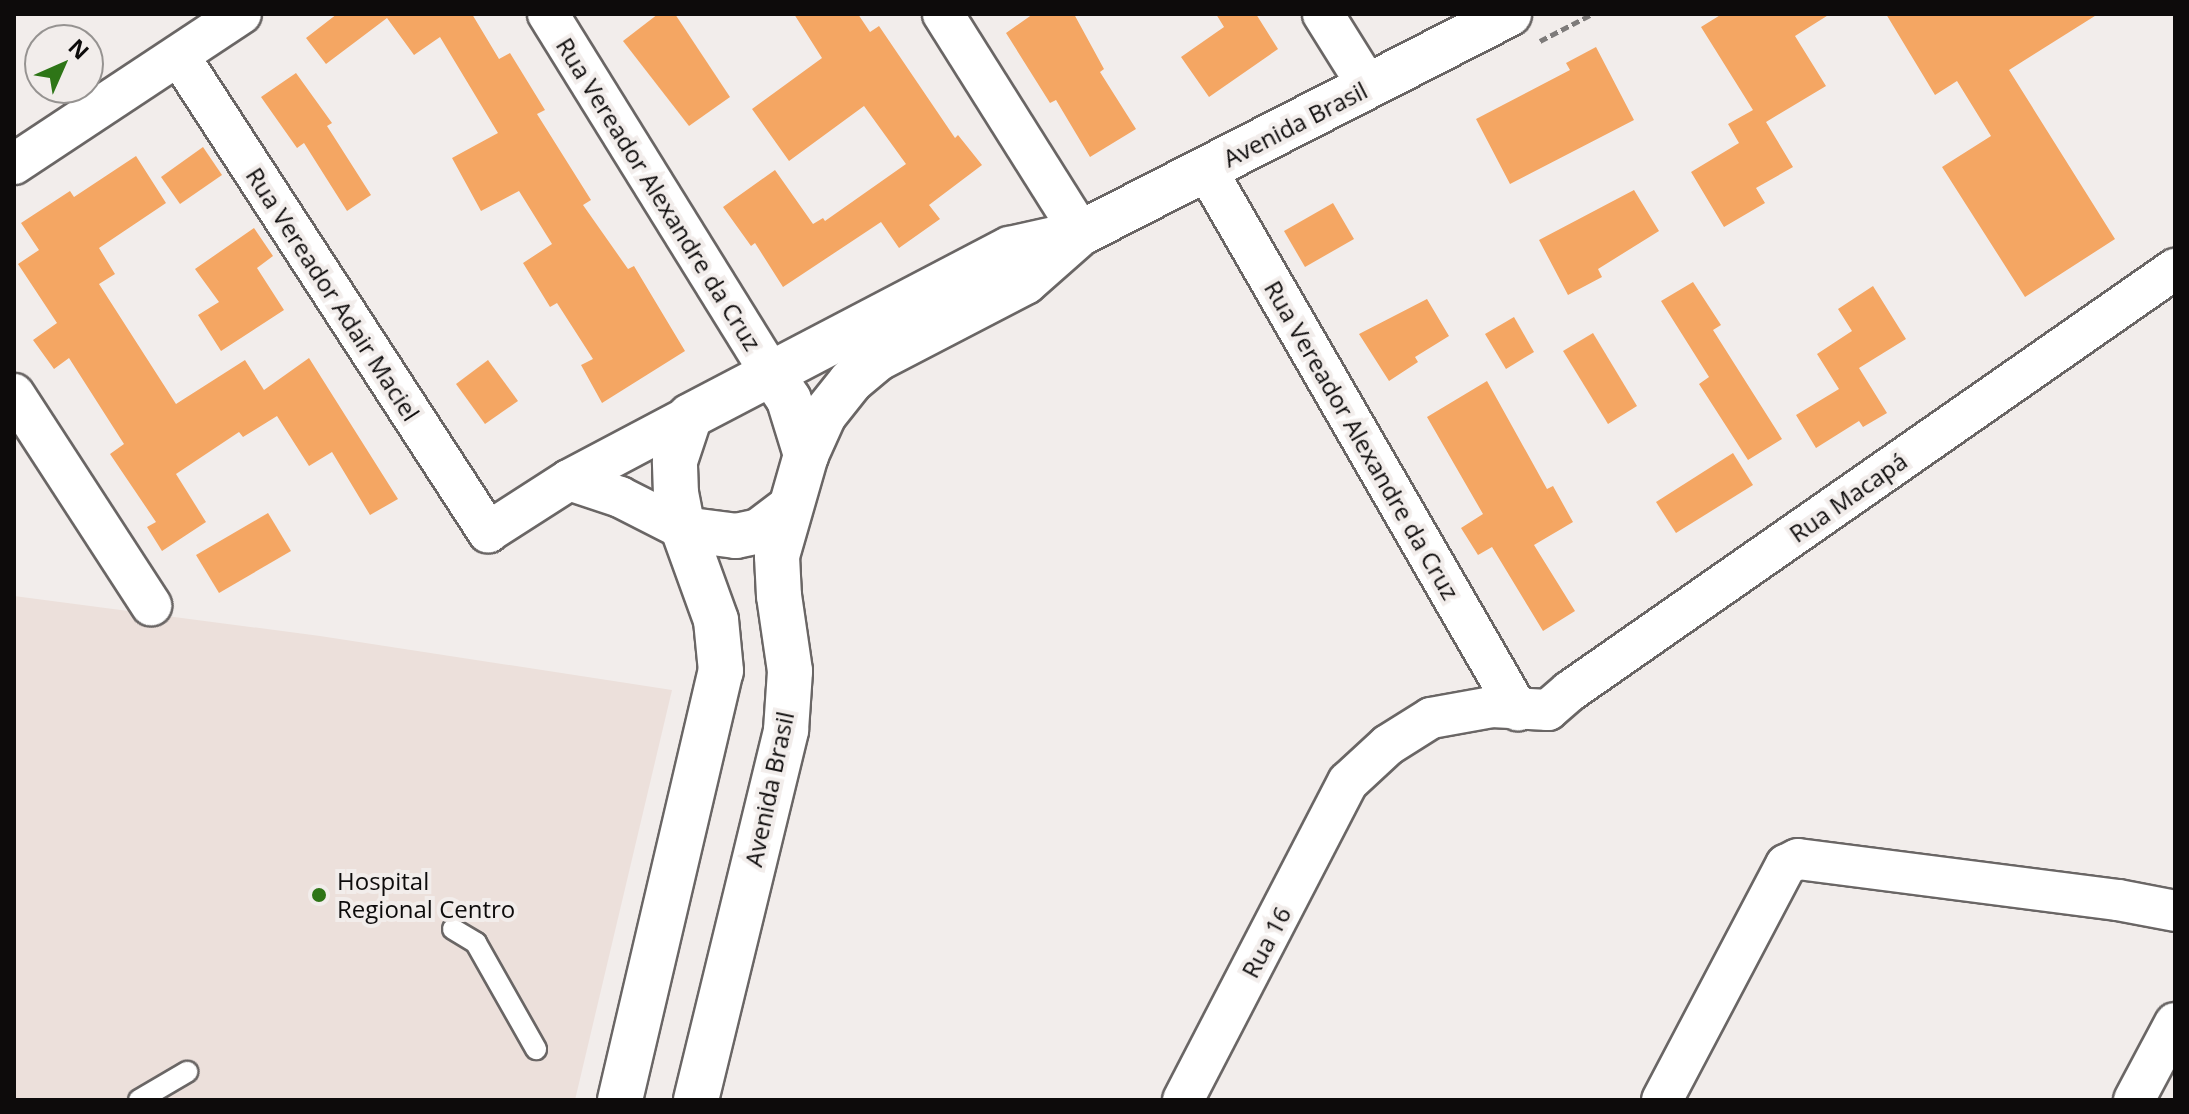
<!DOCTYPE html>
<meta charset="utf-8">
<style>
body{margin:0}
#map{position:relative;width:2189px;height:1114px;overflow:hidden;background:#f2edeb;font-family:"Open Sans",sans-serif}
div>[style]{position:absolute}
.built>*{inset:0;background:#ece0db}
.building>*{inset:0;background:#f4a663}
.path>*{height:5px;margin-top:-2.5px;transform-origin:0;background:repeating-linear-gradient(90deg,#7e7b7a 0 8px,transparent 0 12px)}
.roads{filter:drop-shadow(2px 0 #6a6665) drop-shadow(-2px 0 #6a6665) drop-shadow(0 2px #6a6665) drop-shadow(0 -2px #6a6665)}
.lane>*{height:20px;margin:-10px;padding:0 10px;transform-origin:10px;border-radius:10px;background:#fff}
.street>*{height:40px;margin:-20px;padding:0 20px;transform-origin:20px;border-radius:20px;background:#fff}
.secondary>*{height:44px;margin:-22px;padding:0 22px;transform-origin:22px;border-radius:22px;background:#fff}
.dots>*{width:22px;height:22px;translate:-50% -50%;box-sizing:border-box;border:4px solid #f2edeb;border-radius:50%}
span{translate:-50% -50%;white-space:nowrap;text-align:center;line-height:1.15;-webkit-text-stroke:8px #f2edeb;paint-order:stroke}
.street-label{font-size:24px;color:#0d0b0b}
.poi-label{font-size:24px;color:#0d0b0b}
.left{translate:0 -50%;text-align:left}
.frame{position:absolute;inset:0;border:16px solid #0d0b0b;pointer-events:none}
.north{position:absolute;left:24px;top:24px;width:80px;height:80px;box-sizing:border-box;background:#f2edeb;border:2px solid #969391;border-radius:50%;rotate:45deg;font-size:22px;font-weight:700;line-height:32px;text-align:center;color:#0d0b0b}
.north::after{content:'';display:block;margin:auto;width:28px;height:36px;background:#2e7517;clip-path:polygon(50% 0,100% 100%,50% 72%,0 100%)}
</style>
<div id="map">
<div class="built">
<i style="clip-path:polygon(14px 596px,320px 636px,672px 690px,575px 1100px,14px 1100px)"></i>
</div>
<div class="building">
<i style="clip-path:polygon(337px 14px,472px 14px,499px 59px,510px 53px,545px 110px,537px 114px,591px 200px,583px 205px,628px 269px,634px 266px,685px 351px,602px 403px,581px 365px,593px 359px,557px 303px,550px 307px,523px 263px,552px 244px,519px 191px,481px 211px,452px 158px,498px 133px,440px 37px,414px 55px,387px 18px,326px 64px,306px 38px)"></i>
<i style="clip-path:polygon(658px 14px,675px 14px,730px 97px,689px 126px,623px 41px)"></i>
<i style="clip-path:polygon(794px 14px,858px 14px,870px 32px,879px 26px,955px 138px,958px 135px,982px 165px,929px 205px,940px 219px,899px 248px,881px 222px,783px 287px,755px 243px,751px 246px,723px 207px,775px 170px,813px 224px,823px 218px,825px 221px,906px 164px,864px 106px,789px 161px,752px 109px,822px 58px)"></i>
<i style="clip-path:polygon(1033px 14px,1074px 14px,1104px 69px,1100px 72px,1136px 129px,1090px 157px,1056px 100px,1050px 103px,1006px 33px)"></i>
<i style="clip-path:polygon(1216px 14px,1256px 14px,1278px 49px,1209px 97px,1181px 57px,1224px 27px)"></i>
<i style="clip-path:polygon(1722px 14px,1830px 14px,1795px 36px,1826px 86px,1766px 122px,1793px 167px,1756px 188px,1765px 203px,1724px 227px,1691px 172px,1739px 143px,1728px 124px,1753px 110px,1701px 27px)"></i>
<i style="clip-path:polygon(1886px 14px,2098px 14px,2009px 70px,2115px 239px,2025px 297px,1942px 167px,1991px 136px,1957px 81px,1935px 95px)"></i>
<i style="clip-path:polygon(1596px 47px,1634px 120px,1510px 184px,1476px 119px,1570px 70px,1566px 63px)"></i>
<i style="clip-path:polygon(296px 73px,332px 123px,327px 126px,371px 195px,347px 211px,304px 143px,297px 148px,261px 97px)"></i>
<i style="clip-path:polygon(203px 147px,222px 175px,180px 204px,161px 177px)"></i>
<i style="clip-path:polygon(136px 156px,166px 203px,99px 248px,115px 274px,99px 284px,176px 404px,245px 360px,264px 390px,309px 358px,398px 499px,370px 515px,332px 452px,309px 466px,277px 416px,243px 437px,239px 432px,176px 474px,206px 522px,162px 551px,147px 527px,156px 522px,110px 454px,124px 444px,69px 358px,54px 369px,33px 340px,57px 323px,18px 264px,39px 250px,21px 223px,70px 191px,74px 197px)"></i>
<i style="clip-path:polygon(1634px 190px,1659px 231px,1598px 269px,1602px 277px,1568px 295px,1539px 240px)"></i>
<i style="clip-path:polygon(1333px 203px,1354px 239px,1305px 267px,1284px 231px)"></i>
<i style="clip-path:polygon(254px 228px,273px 256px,257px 268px,284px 310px,221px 351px,198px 315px,219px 302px,195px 269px)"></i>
<i style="clip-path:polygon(1693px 282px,1721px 325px,1713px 330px,1782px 439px,1748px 460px,1699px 384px,1709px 377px,1661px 301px)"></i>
<i style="clip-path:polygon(1873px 286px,1906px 339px,1859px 368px,1887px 413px,1863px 427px,1859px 421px,1816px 448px,1796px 415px,1839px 389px,1817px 354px,1852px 331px,1838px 309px)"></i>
<i style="clip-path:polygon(1427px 299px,1449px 336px,1415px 357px,1418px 362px,1389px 381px,1359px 334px)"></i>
<i style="clip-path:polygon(1514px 317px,1534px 352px,1506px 369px,1485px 334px)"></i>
<i style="clip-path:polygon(1593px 333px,1637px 406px,1608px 424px,1563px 351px)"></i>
<i style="clip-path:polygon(488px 360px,518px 401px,485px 424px,456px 384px)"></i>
<i style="clip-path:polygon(1487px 381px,1547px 489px,1553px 486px,1573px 522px,1534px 545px,1575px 611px,1543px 631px,1492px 547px,1478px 555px,1461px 528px,1483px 514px,1427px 417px)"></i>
<i style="clip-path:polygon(1733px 453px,1753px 485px,1676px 533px,1656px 502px)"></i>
<i style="clip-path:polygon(268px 513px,291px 551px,219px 593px,196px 555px)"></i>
</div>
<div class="path">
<i style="left:1540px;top:41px;width:59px;rotate:-27.4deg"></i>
</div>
<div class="roads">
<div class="lane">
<i style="left:453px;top:929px;width:27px;rotate:31deg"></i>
<i style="left:476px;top:943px;width:122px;rotate:60.5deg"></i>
<i style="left:139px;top:1100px;width:56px;rotate:-30.3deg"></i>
</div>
<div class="street">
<i style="left:548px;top:14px;width:423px;rotate:58.2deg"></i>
<i style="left:943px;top:14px;width:259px;rotate:57.8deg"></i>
<i style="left:1323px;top:14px;width:85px;rotate:58deg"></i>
<i style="left:179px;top:56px;width:568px;rotate:57.01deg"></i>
<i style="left:488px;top:532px;width:96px;rotate:-32.7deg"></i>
<i style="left:569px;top:480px;width:137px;rotate:-27.9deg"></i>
<i style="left:14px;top:164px;width:272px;rotate:-33.5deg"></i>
<i style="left:1206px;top:169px;width:625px;rotate:60.03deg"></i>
<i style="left:14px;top:394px;width:252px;rotate:57deg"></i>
<i style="left:569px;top:480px;width:54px;rotate:18.4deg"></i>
<i style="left:620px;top:497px;width:71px;rotate:26.9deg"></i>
<i style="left:1183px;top:1100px;width:358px;rotate:-62.6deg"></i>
<i style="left:1348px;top:782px;width:54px;rotate:-42.8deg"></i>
<i style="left:1388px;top:745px;width:51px;rotate:-32.1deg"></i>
<i style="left:1431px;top:718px;width:62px;rotate:-10.2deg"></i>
<i style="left:1492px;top:707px;width:56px;rotate:3.1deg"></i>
<i style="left:1548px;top:710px;width:29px;rotate:-41deg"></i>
<i style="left:1570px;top:691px;width:738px;rotate:-34.9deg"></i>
<i style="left:1662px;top:1100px;width:266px;rotate:-62.2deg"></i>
<i style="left:1786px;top:865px;width:13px;rotate:-27deg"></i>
<i style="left:1798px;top:859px;width:323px;rotate:7.3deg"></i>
<i style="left:2118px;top:900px;width:58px;rotate:10.9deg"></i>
<i style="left:2134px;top:1100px;width:87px;rotate:-62deg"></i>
</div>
<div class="secondary">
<i style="left:771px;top:373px;width:32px;rotate:56deg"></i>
<i style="left:789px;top:400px;width:58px;rotate:72.8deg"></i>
<i style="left:683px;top:529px;width:53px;rotate:7.5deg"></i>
<i style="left:736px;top:536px;width:24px;rotate:-12deg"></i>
<i style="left:759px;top:531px;width:38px;rotate:-37deg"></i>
<i style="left:620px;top:1100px;width:441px;rotate:-76.8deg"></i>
<i style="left:721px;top:671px;width:51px;rotate:-95.6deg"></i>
<i style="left:716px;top:620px;width:97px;rotate:-109.9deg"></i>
<i style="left:683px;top:529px;width:36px;rotate:-101deg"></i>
<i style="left:676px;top:494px;width:33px;rotate:-92deg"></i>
<i style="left:675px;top:461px;width:47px;rotate:-71.6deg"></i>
<i style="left:690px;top:416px;width:361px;rotate:-27.6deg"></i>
<i style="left:1010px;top:249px;width:73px;rotate:-12.7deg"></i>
<i style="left:1081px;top:233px;width:481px;rotate:-27.1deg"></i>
<i style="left:696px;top:1100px;width:381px;rotate:-76.3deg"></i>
<i style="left:786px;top:730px;width:59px;rotate:-86.1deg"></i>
<i style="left:790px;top:671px;width:76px;rotate:-98.3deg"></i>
<i style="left:779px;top:596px;width:40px;rotate:-92.9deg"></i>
<i style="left:777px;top:556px;width:105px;rotate:-74deg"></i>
<i style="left:806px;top:455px;width:44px;rotate:-65.8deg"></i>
<i style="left:824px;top:415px;width:43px;rotate:-51.5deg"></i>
<i style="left:851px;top:381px;width:34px;rotate:-40deg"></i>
<i style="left:877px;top:359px;width:167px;rotate:-27.5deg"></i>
<i style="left:1025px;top:282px;width:68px;rotate:-41.4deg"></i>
</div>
</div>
<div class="dots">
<i style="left:319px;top:895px;background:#2e7517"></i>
</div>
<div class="street-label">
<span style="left:1295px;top:124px;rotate:-27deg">Avenida Brasil</span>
<span style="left:659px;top:194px;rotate:58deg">Rua Vereador Alexandre da Cruz</span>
<span style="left:333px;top:294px;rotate:57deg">Rua Vereador Adair Maciel</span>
<span style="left:1362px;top:440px;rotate:60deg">Rua Vereador Alexandre da Cruz</span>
<span style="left:1848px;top:497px;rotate:-35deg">Rua Macapá</span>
<span style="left:769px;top:789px;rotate:-78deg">Avenida Brasil</span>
<span style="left:1266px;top:942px;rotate:-62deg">Rua 16</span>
</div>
<div class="poi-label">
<span class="left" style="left:337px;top:895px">Hospital<br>Regional Centro</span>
</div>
<div class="frame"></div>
<div class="north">N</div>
</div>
